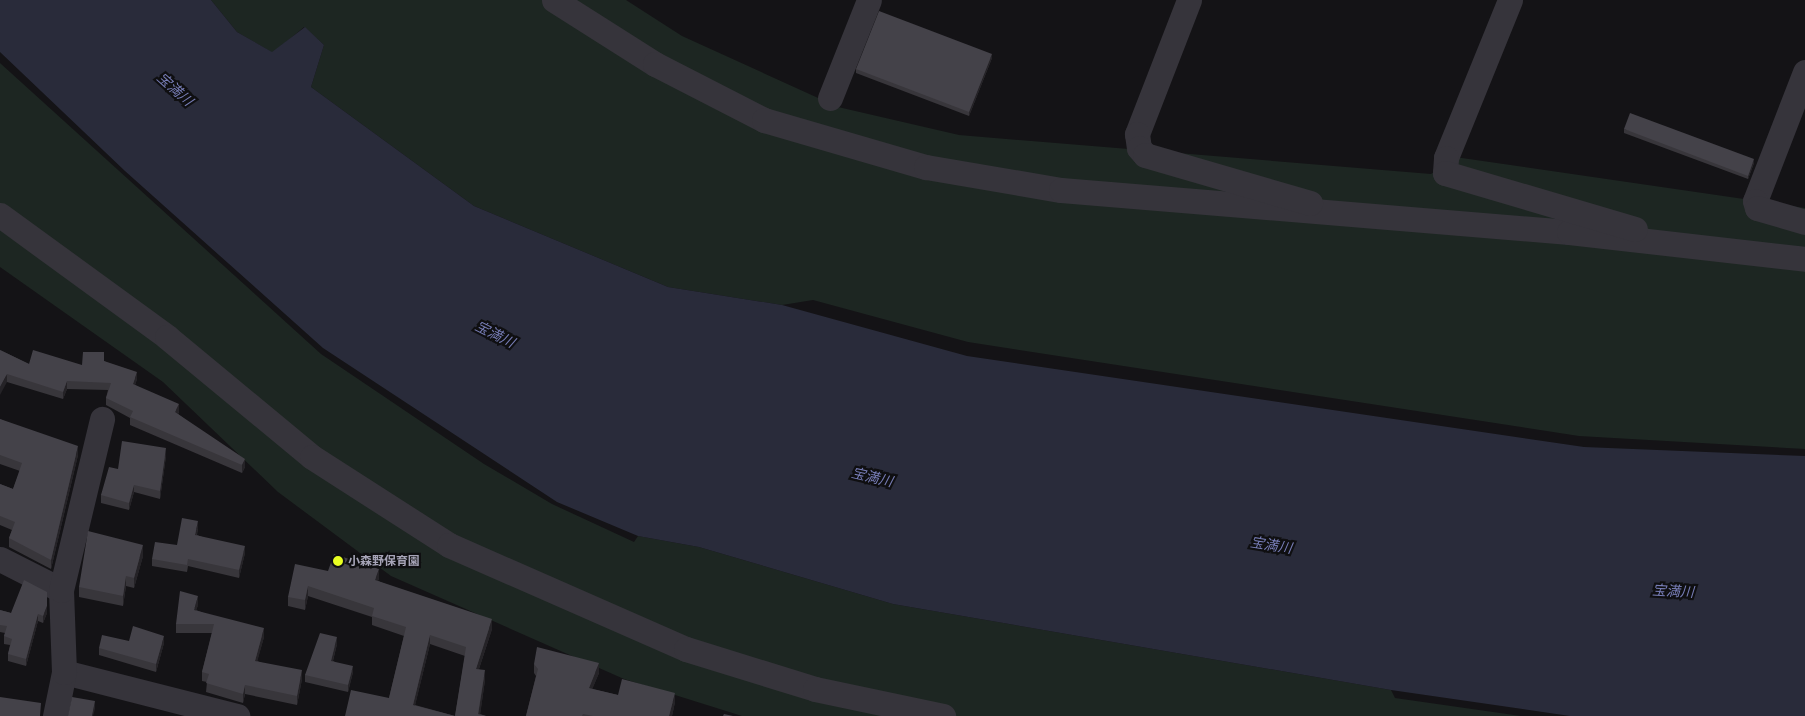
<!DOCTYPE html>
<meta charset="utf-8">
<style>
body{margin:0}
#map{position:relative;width:1805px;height:716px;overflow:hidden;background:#141316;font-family:Ubuntu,"Noto Sans JP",sans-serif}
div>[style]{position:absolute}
.green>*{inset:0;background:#1d2622}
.water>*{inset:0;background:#292b3a}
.minor>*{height:25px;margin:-12.5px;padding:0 12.5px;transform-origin:12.5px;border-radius:12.5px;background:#36343b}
.wall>*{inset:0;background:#38363b}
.shaded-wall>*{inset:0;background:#252327}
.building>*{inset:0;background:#444249}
.dots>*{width:14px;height:14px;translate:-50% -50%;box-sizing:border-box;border:2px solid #0f0f11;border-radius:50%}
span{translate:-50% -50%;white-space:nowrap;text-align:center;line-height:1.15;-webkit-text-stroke:4.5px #0f0f11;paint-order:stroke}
.poi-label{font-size:12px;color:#a6a4b7;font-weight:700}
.left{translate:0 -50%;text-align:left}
.water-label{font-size:14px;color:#777db6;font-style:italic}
</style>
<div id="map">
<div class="green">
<i style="clip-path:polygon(211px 0,626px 0,682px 36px,838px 107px,959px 135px,1431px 174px,1455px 157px,1805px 208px,1805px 449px,1579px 436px,968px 342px,813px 300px,782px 305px,668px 287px,474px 206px,311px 87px,324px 45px,304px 27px,273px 53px,237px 32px)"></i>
<i style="clip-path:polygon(0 63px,321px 354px,484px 464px,552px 504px,634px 542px,638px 536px,699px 547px,893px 604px,1391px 690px,1395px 698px,1521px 716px,742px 716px,624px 679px,391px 576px,278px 492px,163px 382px,0 267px)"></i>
</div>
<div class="water">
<i style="clip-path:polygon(0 0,211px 0,237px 32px,272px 52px,305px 27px,324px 45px,311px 87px,474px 206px,668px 287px,782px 305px,967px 356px,1584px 447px,1805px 456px,1805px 716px,1570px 716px,1391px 690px,893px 604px,699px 547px,638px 536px,557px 502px,323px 348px,125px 171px,0 52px)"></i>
</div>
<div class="minor">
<i style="left:554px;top:0;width:120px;rotate:32.4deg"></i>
<i style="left:655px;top:64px;width:123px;rotate:27.2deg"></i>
<i style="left:764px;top:120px;width:169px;rotate:16.2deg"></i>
<i style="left:926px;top:167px;width:137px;rotate:9.7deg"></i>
<i style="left:1061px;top:190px;width:510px;rotate:4.73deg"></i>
<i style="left:1569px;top:232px;width:238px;rotate:6.5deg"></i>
<i style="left:1189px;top:0;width:144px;rotate:111.2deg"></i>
<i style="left:1137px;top:134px;width:14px;rotate:82deg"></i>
<i style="left:1139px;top:148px;width:9px;rotate:49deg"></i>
<i style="left:1145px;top:155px;width:172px;rotate:16.2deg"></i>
<i style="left:1510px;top:0;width:170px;rotate:112.1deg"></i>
<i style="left:1446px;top:158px;width:15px;rotate:94deg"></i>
<i style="left:1445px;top:173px;width:198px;rotate:16.4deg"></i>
<i style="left:1805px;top:72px;width:138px;rotate:111.2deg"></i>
<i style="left:1755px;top:201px;width:7px;rotate:74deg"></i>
<i style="left:1757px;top:208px;width:50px;rotate:16.3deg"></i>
<i style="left:830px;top:98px;width:105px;rotate:-68.3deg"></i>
<i style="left:0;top:215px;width:207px;rotate:36.1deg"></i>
<i style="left:167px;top:337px;width:188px;rotate:39.6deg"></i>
<i style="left:312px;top:457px;width:163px;rotate:32.7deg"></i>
<i style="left:449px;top:545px;width:259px;rotate:23.7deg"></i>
<i style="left:686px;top:649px;width:135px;rotate:17.2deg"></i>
<i style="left:815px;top:689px;width:131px;rotate:11.9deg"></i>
<i style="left:0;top:559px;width:68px;rotate:26.9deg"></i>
<i style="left:64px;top:672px;width:179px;rotate:14.3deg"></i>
<i style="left:55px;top:716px;width:45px;rotate:-78.4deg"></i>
<i style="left:64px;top:672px;width:82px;rotate:-92.1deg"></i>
<i style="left:61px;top:590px;width:176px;rotate:-76.5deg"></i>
</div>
<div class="wall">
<i style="clip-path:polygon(992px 58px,969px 116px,856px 73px,856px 69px)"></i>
<i style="clip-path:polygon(1624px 129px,1754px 163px,1748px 179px,1624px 133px)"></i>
<i style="clip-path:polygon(0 350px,29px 364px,82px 365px,104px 361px,137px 379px,135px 385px,179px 412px,178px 414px,245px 467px,242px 473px,130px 425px,130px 418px,106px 405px,106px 398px,108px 390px,67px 389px,63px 399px,7px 382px)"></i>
<i style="clip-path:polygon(0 419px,78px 455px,51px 569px,9px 547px,9px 538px,12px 530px,0 525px,0 484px,13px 489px,20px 471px,0 464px)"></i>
<i style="clip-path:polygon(166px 456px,160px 499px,134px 492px,129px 510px,101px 503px,101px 495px,118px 469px)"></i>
<i style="clip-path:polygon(198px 528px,197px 535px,245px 553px,239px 578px,188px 566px,187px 572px,152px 566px,152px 559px,177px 545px)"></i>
<i style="clip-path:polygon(143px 556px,134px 588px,126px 586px,123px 606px,79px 597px,79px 587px)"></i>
<i style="clip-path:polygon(evenodd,328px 571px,379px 578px,378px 581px,492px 629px,479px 669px,485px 680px,480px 714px,486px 716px,345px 716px,389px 698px,404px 636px,372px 625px,372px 617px,308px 596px,305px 610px,288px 606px,288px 597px,328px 571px,430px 644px,465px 656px,455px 716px,415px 705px,430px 644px)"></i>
<i style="clip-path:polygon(198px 605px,196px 610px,264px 637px,257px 661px,302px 679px,297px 705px,245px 694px,243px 703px,206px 692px,207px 682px,202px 681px,202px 672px,212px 633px,176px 633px,176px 624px)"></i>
<i style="clip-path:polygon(0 610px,11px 613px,47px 613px,43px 623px,38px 621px,26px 666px,8px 661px,8px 654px,10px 645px,4px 644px,4px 636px,5px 633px,0 632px)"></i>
<i style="clip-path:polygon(129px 641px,164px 643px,156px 672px,99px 655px,99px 648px)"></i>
<i style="clip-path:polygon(337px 644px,333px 661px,353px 672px,348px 692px,305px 682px,305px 675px)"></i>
<i style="clip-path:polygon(534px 664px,599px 673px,592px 689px,618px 695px,675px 702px,672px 716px,526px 716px,536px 676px,534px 673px)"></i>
</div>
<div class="shaded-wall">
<i style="clip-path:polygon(992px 54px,992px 58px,969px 116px,969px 112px)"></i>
<i style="clip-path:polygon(1754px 159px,1754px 163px,1748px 179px,1748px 176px)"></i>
<i style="clip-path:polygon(137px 372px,137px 379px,133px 392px,133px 384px)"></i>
<i style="clip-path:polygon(7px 374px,7px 382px,0 395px,0 387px)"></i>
<i style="clip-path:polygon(67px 381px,67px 389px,63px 399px,63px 392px)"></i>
<i style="clip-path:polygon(179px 404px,179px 412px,175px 420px,175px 412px)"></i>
<i style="clip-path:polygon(78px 446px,78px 455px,51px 569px,51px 560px)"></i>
<i style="clip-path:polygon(166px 448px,166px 456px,160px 499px,160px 491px)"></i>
<i style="clip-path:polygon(245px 459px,245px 467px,242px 473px,242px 465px)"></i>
<i style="clip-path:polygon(134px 485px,134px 492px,129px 510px,129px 503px)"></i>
<i style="clip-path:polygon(198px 521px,198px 528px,195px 542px,195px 535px)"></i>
<i style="clip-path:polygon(143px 545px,143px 556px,134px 588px,134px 578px)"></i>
<i style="clip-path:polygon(245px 546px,245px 553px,239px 578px,239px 570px)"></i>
<i style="clip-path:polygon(379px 569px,379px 578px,375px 590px,375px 580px)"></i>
<i style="clip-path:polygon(126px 576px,126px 586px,123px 606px,123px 596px)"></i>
<i style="clip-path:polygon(308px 586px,308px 596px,305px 610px,305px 600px)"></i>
<i style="clip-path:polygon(198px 596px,198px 605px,194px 618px,194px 610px)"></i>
<i style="clip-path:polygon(47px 606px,47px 613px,43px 623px,43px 616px)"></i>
<i style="clip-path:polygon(38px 614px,38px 621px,26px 666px,26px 659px)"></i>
<i style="clip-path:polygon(492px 619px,492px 629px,476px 678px,476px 669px)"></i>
<i style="clip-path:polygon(264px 628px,264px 637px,255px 670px,255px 661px)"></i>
<i style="clip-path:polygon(430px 635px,430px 644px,413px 714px,413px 705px)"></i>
<i style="clip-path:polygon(164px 636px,164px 643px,156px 672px,156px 664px)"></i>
<i style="clip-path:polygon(337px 637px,337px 644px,331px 668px,331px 661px)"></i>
<i style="clip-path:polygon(599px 663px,599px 673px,589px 697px,589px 688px)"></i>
<i style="clip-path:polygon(353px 666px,353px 672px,348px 692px,348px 685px)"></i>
<i style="clip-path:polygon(302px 670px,302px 679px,297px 705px,297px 696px)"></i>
<i style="clip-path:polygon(485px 670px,485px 680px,480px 716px,478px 716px)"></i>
<i style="clip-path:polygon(245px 685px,245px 694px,243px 703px,243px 694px)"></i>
<i style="clip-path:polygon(675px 693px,675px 702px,672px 716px,669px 716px)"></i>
<i style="clip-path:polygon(95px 701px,95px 709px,93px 716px,92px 716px)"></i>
</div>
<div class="building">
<i style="clip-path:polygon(879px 11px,992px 54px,969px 112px,856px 69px)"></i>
<i style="clip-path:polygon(1630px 113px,1754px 159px,1748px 176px,1624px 129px)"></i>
<i style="clip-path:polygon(0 350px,29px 364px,33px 350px,82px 365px,83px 352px,104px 352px,104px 361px,137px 372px,133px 384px,179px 404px,175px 412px,245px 459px,242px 465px,130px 417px,133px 411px,106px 398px,111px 383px,67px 381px,63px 392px,7px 374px,0 387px)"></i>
<i style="clip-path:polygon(0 419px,78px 446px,51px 560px,9px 538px,15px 522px,0 516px,0 484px,13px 489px,22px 463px,0 455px)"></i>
<i style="clip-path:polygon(122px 441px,166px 448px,160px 491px,134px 485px,129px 503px,101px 495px,109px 467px,118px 469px)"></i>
<i style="clip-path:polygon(182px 518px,198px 521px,195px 535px,245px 546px,239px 570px,188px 559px,187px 565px,152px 559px,155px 542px,177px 545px)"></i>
<i style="clip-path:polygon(88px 531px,143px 545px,134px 578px,126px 576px,123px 596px,79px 587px)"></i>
<i style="clip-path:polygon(evenodd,334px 554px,379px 569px,375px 580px,492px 619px,476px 669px,485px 670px,478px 714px,486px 716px,345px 716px,351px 690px,389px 698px,406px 627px,372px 616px,374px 608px,308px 586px,305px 600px,288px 597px,295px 564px,328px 571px,334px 554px,430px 635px,466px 647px,455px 716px,413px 705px,430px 635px)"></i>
<i style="clip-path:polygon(24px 580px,47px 592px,47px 606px,43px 616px,38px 614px,26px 659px,8px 654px,12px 639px,4px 636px,7px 626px,0 625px,0 610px,11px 613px)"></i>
<i style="clip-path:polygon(180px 591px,198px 596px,194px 610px,264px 628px,255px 661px,302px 670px,297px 696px,245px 685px,243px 694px,206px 683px,209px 674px,202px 672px,214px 624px,176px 624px)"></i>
<i style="clip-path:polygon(133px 626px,164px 636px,156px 664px,99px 648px,102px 635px,129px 641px)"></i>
<i style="clip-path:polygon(320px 633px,337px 637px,331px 661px,353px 666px,348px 685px,305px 675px)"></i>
<i style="clip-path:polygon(537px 647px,599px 663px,589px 688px,618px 695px,622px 679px,675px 693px,669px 716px,593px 716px,583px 714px,582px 716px,526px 716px,538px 669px,534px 664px)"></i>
<i style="clip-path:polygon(0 697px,41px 703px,40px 716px,0 716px)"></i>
<i style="clip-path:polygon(72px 697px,95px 701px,92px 716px,68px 716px)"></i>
<i style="clip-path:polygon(724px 714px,733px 716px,723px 716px)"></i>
</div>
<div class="dots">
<i style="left:338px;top:561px;background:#e9ff22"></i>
</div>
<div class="poi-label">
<span class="left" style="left:348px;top:561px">小森野保育園</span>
</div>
<div class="water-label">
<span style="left:175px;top:89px;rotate:42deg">宝満川</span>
<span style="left:495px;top:334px;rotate:27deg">宝満川</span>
<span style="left:872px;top:477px;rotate:13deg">宝満川</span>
<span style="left:1271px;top:545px;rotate:9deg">宝満川</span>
<span style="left:1673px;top:591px;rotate:3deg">宝満川</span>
</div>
</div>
